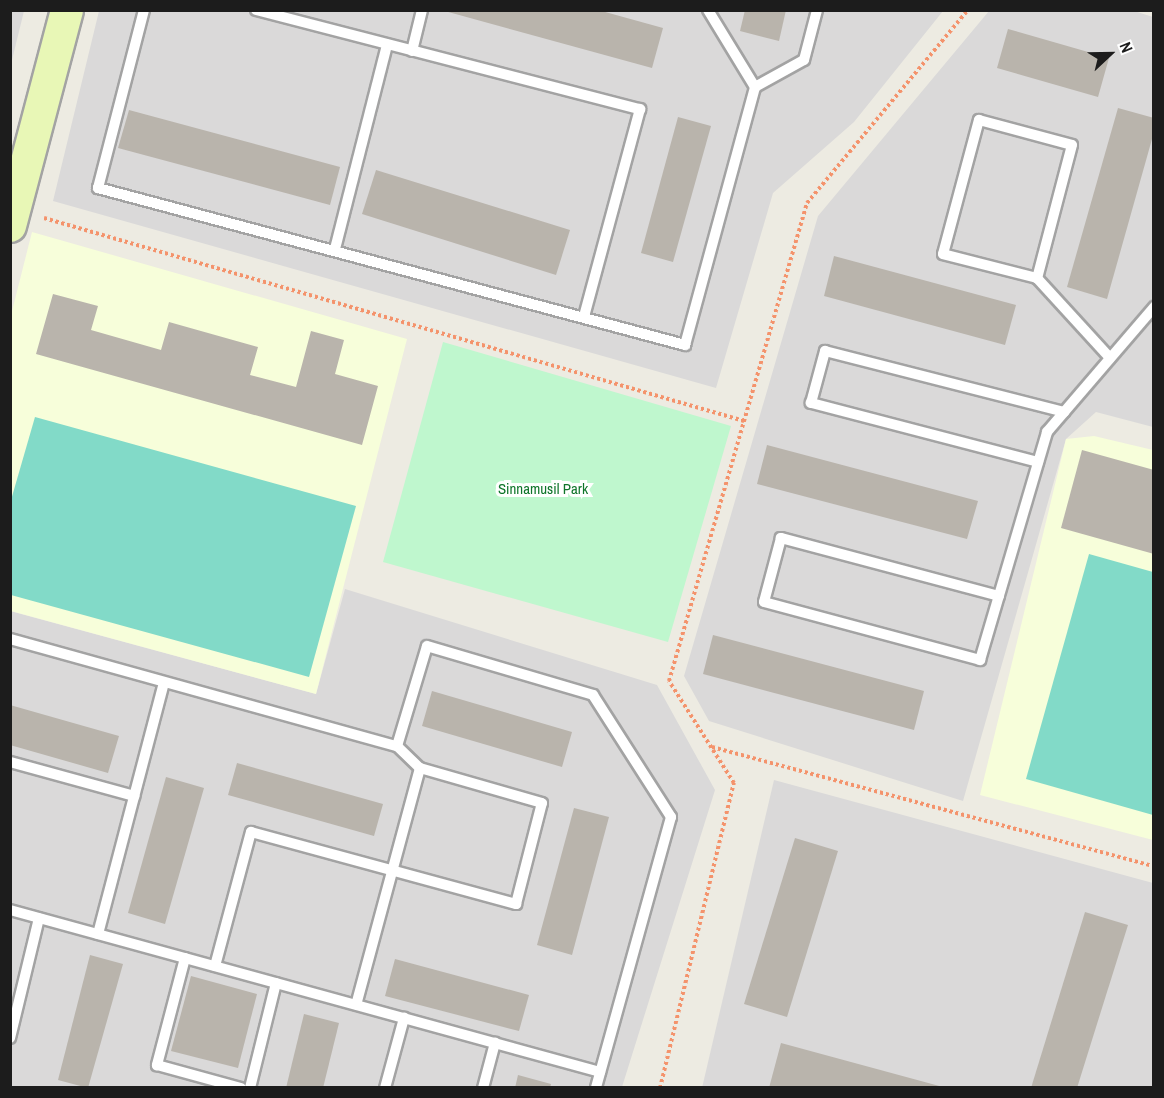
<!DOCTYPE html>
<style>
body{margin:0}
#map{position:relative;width:1164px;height:1098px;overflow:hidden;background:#edebe2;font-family:"Archivo Narrow",sans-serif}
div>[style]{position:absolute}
.residential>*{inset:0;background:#dad9d9}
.education>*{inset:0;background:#f7feda}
.park>*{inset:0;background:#bff7ce}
.pitch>*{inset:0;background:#82dac8}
.building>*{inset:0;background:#b9b4ac}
.path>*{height:4px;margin-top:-2px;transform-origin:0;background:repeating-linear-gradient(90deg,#f4936c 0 3px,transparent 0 6px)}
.roads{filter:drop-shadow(2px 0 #a3a3a3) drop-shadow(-2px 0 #a3a3a3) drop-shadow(0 2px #a3a3a3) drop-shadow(0 -2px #a3a3a3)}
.lane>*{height:10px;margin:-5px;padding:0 5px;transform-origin:5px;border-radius:5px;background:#fff}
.secondary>*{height:32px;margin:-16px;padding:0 16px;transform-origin:16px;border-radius:16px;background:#e8f7b6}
span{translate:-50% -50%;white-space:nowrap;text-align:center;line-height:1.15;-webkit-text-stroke:6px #fff;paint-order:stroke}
.park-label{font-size:15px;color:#0f752a}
.frame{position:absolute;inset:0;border:12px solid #1c1c1c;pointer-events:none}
.north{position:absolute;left:1080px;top:24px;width:60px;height:60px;-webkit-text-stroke:4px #fff;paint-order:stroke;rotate:68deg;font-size:16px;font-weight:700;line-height:24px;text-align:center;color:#1c1c1c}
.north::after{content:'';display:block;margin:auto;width:21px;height:27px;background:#1c1c1c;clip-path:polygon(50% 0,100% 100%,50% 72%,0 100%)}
</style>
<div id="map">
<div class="residential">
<i style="clip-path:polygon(11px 10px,24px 11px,11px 64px,10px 11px)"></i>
<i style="clip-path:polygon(1131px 10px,1153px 17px,1153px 427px,1096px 412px,1066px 439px,963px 801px,709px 721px,684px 676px,818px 216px,989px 11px)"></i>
<i style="clip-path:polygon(99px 11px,943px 11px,854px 122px,773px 193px,716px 388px,53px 201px)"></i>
<i style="clip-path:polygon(345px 589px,657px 685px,715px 790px,622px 1087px,11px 1087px,10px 611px,316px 694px)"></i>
<i style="clip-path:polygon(774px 780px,1153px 883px,1153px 1087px,702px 1088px)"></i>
</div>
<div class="education">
<i style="clip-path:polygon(32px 232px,407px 339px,316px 694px,11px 611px,11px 315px)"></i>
<i style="clip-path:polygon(1094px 436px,1153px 450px,1153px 840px,980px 795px,1066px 439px)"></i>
</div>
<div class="park">
<i style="clip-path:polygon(443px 342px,731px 426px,668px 642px,383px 562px)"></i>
</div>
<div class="pitch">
<i style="clip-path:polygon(35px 417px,356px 506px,309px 677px,11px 595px,11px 500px)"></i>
<i style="clip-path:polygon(1089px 554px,1153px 572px,1153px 815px,1026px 779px)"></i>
</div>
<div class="building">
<i style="clip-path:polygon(441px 10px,598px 10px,663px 28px,652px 68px)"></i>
<i style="clip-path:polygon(745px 10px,786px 10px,779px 41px,740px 31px)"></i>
<i style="clip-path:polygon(1008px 29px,1109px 58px,1098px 97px,997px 68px)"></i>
<i style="clip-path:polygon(1118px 108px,1154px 118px,1154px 132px,1107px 299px,1067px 287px)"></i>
<i style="clip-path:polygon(129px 110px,340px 167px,330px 205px,118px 148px)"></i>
<i style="clip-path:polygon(678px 117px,711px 126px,673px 262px,641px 253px)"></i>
<i style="clip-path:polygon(376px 170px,570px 230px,556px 275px,362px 214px)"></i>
<i style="clip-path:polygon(834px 256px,1016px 305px,1005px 345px,824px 296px)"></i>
<i style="clip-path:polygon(53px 294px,98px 306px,91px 330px,161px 350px,169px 322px,258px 347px,250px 375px,296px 387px,311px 331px,344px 340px,335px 374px,378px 386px,362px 445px,36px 354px)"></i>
<i style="clip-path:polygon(767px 445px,978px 501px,967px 539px,757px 484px)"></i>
<i style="clip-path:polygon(1082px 450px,1154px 470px,1154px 554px,1061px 528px)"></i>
<i style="clip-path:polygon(713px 635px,924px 691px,914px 730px,703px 674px)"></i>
<i style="clip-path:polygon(432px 691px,572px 732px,562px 767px,422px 726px)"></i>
<i style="clip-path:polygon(10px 705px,119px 736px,108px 773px,10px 745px)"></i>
<i style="clip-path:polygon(237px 763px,383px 804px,374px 836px,228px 795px)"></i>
<i style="clip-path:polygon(166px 777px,204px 788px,165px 924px,128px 913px)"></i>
<i style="clip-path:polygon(574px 808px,609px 817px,572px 955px,537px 945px)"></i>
<i style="clip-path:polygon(795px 838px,838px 851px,787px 1017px,744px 1004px)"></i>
<i style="clip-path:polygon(1085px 912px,1128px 925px,1077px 1088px,1031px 1088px)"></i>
<i style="clip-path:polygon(90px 955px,123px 964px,88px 1088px,58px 1080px)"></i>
<i style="clip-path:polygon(395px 959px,529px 995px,519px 1031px,385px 996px)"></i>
<i style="clip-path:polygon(191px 976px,257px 994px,238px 1068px,171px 1051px)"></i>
<i style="clip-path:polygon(304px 1014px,339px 1023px,323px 1088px,286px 1088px)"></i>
<i style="clip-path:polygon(781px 1043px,943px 1087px,943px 1088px,769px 1088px)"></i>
<i style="clip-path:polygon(518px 1075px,551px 1084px,550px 1088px,515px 1088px)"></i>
</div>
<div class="path">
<i style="left:44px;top:218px;width:729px;rotate:16.17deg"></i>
<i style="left:712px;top:747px;width:458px;rotate:15.1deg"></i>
<i style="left:660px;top:1088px;width:314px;rotate:-76.4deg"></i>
<i style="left:734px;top:783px;width:121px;rotate:-122.5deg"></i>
<i style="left:669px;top:681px;width:498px;rotate:-73.9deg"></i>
<i style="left:807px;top:203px;width:251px;rotate:-50.2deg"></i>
</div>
<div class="roads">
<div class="lane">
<i style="left:144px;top:10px;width:184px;rotate:104.5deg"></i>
<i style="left:98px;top:188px;width:608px;rotate:14.97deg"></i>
<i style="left:685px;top:345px;width:267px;rotate:-74.8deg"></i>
<i style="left:256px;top:10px;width:397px;rotate:14.5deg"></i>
<i style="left:640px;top:109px;width:215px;rotate:105.1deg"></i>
<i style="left:708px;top:10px;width:90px;rotate:58.6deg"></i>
<i style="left:755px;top:87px;width:56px;rotate:-28.9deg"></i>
<i style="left:804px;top:60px;width:52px;rotate:-75.4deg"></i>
<i style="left:412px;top:51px;width:42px;rotate:-76.3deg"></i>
<i style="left:335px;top:249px;width:211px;rotate:-75.7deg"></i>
<i style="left:1037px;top:278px;width:97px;rotate:-165.7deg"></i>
<i style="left:943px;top:254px;width:139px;rotate:-75deg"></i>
<i style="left:979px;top:120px;width:96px;rotate:15deg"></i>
<i style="left:1072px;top:145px;width:138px;rotate:104.7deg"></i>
<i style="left:1037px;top:278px;width:108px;rotate:47.6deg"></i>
<i style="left:1038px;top:462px;width:235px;rotate:-165.4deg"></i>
<i style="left:811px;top:403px;width:54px;rotate:-74.9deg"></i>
<i style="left:825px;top:351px;width:247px;rotate:14.3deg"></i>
<i style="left:999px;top:596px;width:226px;rotate:-165.1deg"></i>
<i style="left:781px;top:538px;width:66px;rotate:104.9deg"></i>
<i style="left:764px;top:602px;width:224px;rotate:15deg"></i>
<i style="left:980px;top:660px;width:238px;rotate:-73.6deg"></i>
<i style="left:1047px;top:432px;width:165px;rotate:-49.4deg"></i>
<i style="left:10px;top:639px;width:402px;rotate:15.5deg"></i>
<i style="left:397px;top:746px;width:32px;rotate:44deg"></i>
<i style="left:420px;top:768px;width:245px;rotate:105.1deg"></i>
<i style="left:397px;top:746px;width:104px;rotate:-73.3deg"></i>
<i style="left:427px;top:646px;width:173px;rotate:16.4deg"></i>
<i style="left:593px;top:695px;width:145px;rotate:57.4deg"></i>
<i style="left:671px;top:817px;width:281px;rotate:105.5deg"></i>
<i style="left:10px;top:762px;width:129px;rotate:15.3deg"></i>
<i style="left:10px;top:910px;width:612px;rotate:15.35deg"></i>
<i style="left:98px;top:934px;width:260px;rotate:-75.3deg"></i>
<i style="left:185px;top:958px;width:111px;rotate:104.7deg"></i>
<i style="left:157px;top:1065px;width:87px;rotate:15.3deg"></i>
<i style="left:215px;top:966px;width:139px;rotate:-75deg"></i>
<i style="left:251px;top:832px;width:275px;rotate:15.2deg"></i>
<i style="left:516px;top:904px;width:104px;rotate:-75.6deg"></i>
<i style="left:542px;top:803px;width:127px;rotate:-164deg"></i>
<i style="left:10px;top:1038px;width:123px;rotate:-76.4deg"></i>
<i style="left:250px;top:1088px;width:108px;rotate:-76.1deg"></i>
<i style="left:385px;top:1088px;width:73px;rotate:-74.8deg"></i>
<i style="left:483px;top:1088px;width:47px;rotate:-75.1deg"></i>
</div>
<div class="secondary">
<i style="left:10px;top:226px;width:223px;rotate:-75.2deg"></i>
</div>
</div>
<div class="park-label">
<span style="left:543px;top:489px">Sinnamusil Park</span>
</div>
<div class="frame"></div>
<div class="north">N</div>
</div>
